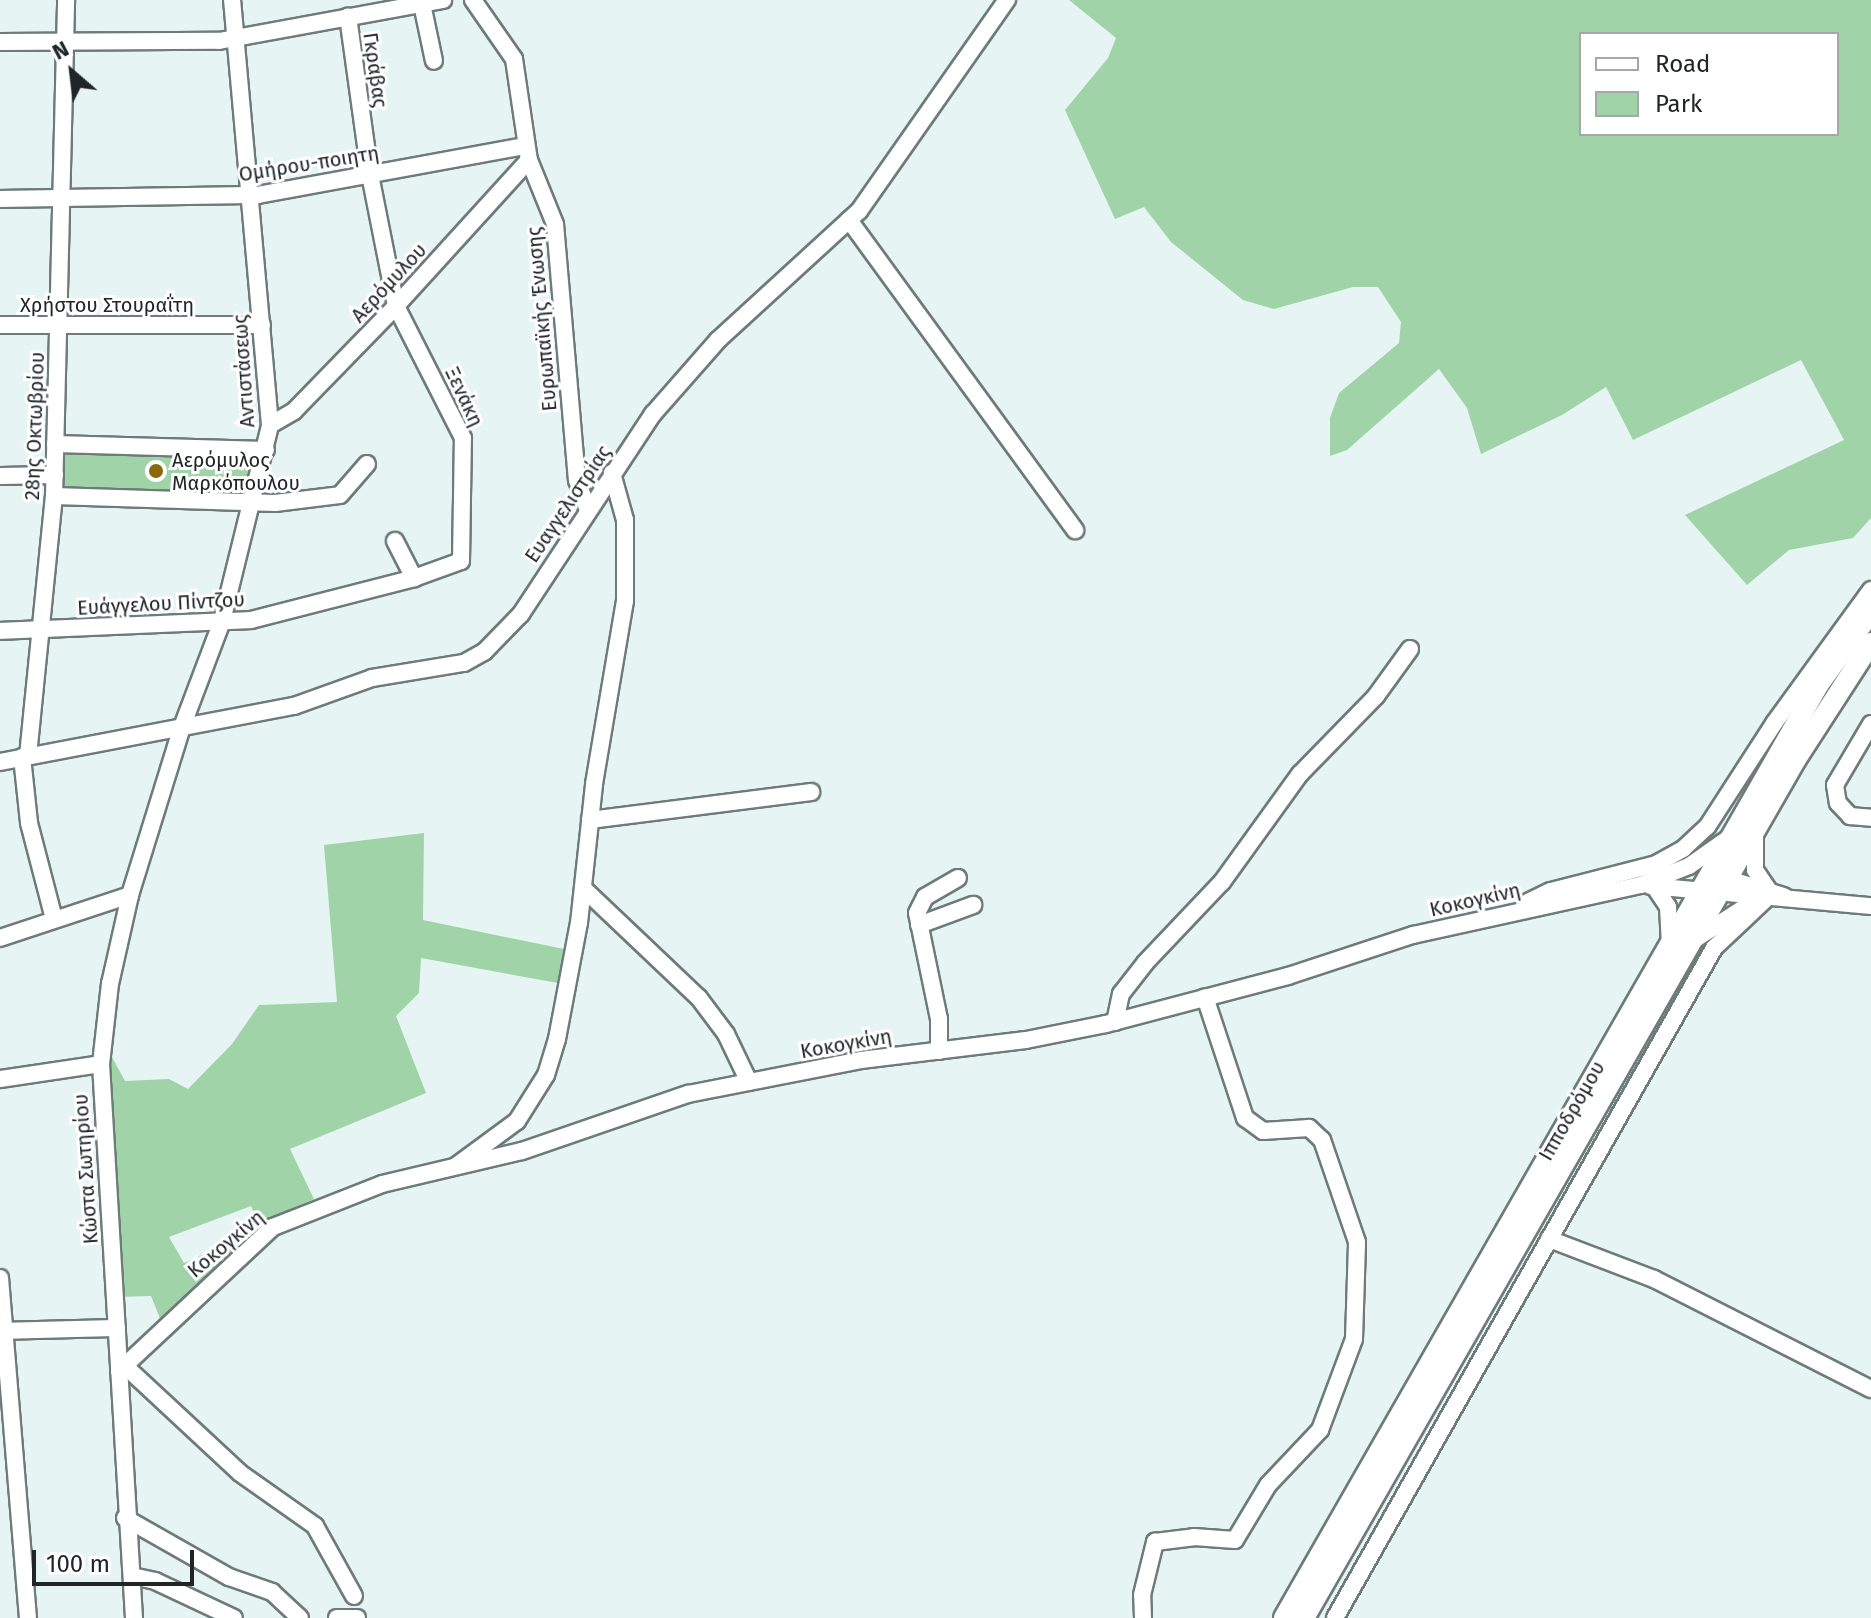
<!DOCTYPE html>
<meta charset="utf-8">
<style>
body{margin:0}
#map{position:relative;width:1871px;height:1618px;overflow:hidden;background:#e6f5f4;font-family:"Fira Sans",sans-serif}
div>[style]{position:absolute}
.green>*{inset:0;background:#a0d4a8}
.roads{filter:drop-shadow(2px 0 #6d7b7a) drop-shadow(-2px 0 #6d7b7a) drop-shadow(0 2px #6d7b7a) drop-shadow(0 -2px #6d7b7a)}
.minor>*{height:16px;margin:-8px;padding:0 8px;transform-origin:8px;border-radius:8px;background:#fff}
.major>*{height:20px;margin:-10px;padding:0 10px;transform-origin:10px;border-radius:10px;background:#fff}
.dots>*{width:22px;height:22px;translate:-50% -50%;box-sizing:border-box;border:4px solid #fff;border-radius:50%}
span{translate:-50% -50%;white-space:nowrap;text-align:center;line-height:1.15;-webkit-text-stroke:6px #fff;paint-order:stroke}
.street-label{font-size:20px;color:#202525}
.poi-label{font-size:20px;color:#202525}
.left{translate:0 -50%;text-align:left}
.legend{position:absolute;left:1579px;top:32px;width:260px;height:104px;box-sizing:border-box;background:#fff;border:2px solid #a6a8a8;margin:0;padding:10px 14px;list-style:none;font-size:24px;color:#202525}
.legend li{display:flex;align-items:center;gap:16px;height:40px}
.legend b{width:40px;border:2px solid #a6a8a8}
.north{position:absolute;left:32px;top:32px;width:80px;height:80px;-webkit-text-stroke:6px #fff;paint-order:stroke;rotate:332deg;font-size:22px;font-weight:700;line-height:32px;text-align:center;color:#202525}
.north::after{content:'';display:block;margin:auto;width:28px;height:36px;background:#202525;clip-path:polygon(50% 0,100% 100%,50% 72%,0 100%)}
.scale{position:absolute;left:32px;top:1550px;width:162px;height:36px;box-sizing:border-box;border:4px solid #202525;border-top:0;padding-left:10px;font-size:24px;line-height:28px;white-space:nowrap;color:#202525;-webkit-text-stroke:6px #fff;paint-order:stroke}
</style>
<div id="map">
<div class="green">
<i style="clip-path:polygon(evenodd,1069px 0,1871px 0,1871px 518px,1853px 538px,1789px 550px,1747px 585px,1685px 515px,1844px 440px,1801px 360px,1633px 440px,1606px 387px,1562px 415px,1481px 454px,1467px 408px,1439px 369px,1347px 450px,1330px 456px,1330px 418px,1339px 393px,1399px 343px,1401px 322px,1378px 287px,1353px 287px,1274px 309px,1243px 300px,1171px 242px,1144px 207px,1115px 219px,1065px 110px,1108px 58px,1116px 38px,1069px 0,1581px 34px,1837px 34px,1837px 134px,1581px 134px,1581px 34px)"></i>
<i style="clip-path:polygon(62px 448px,253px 454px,243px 499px,61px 492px)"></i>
<i style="clip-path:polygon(424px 833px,423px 920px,564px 949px,558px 983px,421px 958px,419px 993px,396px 1016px,426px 1093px,290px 1149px,314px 1199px,259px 1224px,251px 1206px,169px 1237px,184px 1263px,250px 1233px,161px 1321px,151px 1296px,117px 1297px,104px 1061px,112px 1057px,125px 1081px,169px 1079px,188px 1089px,232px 1044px,259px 1005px,337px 1002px,324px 845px)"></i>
</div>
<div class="roads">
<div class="minor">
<i style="left:473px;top:0;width:72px;rotate:55.2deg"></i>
<i style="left:514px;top:59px;width:102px;rotate:81.6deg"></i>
<i style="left:529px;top:160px;width:69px;rotate:67.9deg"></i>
<i style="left:555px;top:224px;width:257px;rotate:85.1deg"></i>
<i style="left:577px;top:480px;width:30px;rotate:70deg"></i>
<i style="left:422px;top:4px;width:58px;rotate:78.1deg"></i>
<i style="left:0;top:42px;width:219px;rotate:-0.3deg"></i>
<i style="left:219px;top:41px;width:228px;rotate:-10.4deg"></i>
<i style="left:0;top:199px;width:258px;rotate:-0.9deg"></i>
<i style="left:258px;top:195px;width:272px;rotate:-10.4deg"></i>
<i style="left:849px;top:220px;width:384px;rotate:53.9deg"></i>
<i style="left:0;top:325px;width:262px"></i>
<i style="left:270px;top:425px;width:28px;rotate:-30deg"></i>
<i style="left:294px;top:411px;width:146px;rotate:-45.8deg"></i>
<i style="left:396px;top:306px;width:197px;rotate:-47.7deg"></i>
<i style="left:55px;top:444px;width:211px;rotate:1.6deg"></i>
<i style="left:0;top:476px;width:55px;rotate:-1deg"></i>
<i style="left:54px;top:496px;width:221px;rotate:1.8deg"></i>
<i style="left:275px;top:503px;width:65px;rotate:-7deg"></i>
<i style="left:340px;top:495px;width:41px;rotate:-48.9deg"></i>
<i style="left:395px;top:541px;width:42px;rotate:62.8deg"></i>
<i style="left:0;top:631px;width:251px;rotate:-2.5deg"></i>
<i style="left:251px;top:620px;width:168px;rotate:-14.4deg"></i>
<i style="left:414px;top:578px;width:50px;rotate:-19.9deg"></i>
<i style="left:461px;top:561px;width:123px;rotate:-89.1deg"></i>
<i style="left:463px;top:438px;width:148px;rotate:-116.9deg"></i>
<i style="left:396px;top:306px;width:134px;rotate:-101.2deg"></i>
<i style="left:370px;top:175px;width:160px;rotate:-97.9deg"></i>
<i style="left:1871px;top:724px;width:71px;rotate:120.5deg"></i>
<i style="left:1835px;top:785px;width:18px;rotate:81deg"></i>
<i style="left:1838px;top:803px;width:18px;rotate:47deg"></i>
<i style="left:1850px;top:816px;width:21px;rotate:5deg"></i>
<i style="left:28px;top:756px;width:261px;rotate:-84.3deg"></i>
<i style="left:54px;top:496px;width:496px;rotate:-88.6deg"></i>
<i style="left:22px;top:757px;width:66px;rotate:83.9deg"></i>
<i style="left:29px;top:823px;width:99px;rotate:75.4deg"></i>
<i style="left:0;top:762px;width:299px;rotate:-10.8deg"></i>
<i style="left:294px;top:706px;width:83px;rotate:-19.7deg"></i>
<i style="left:372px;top:678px;width:93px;rotate:-9.3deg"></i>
<i style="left:464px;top:663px;width:23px;rotate:-29deg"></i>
<i style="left:484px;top:652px;width:53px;rotate:-45.8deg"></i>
<i style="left:521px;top:614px;width:240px;rotate:-56.6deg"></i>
<i style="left:653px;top:414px;width:98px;rotate:-48.7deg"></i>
<i style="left:718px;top:340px;width:191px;rotate:-42.5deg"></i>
<i style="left:859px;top:211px;width:258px;rotate:-55deg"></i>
<i style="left:590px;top:820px;width:223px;rotate:-7.2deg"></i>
<i style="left:1755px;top:837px;width:33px;rotate:90deg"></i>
<i style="left:1755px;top:870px;width:23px;rotate:56deg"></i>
<i style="left:1718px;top:876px;width:69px;rotate:16.9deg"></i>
<i style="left:1650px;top:886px;width:222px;rotate:5.2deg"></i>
<i style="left:1654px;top:886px;width:25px;rotate:56deg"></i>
<i style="left:1668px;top:907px;width:36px;rotate:87deg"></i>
<i style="left:584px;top:889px;width:158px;rotate:43.5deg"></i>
<i style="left:699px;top:998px;width:45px;rotate:53.1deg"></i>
<i style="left:726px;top:1034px;width:53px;rotate:64.4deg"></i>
<i style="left:1528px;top:902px;width:25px;rotate:-26deg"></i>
<i style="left:1551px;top:891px;width:108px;rotate:-14.4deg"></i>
<i style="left:1656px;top:864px;width:31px;rotate:-29deg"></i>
<i style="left:1683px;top:849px;width:33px;rotate:-43deg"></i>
<i style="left:1707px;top:827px;width:125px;rotate:-57.1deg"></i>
<i style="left:1775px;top:722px;width:163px;rotate:-54deg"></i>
<i style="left:919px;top:925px;width:58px;rotate:-20.3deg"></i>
<i style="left:0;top:938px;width:137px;rotate:-18.3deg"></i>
<i style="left:1697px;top:938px;width:61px;rotate:-32.9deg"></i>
<i style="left:1115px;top:1022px;width:29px;rotate:-78deg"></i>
<i style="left:1121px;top:994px;width:39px;rotate:-52deg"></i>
<i style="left:1145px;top:963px;width:112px;rotate:-46.5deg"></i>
<i style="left:1222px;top:882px;width:133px;rotate:-54.2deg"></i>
<i style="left:1300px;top:774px;width:109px;rotate:-45.7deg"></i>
<i style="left:1376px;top:696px;width:58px;rotate:-54.1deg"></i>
<i style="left:939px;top:1051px;width:32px;rotate:-90deg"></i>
<i style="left:939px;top:1019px;width:108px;rotate:-101.7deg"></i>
<i style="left:917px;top:913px;width:18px;rotate:-63deg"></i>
<i style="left:925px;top:897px;width:38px;rotate:-30deg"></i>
<i style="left:0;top:1079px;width:102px;rotate:-8.4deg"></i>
<i style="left:456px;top:1166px;width:76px;rotate:-36.4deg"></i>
<i style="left:517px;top:1121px;width:54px;rotate:-57.8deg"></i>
<i style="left:546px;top:1075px;width:38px;rotate:-73deg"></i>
<i style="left:557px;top:1039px;width:118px;rotate:-79.3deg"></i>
<i style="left:579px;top:923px;width:140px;rotate:-83.8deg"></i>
<i style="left:594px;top:784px;width:186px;rotate:-80.4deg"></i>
<i style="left:625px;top:601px;width:81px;rotate:-90deg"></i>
<i style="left:625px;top:520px;width:49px;rotate:-105.5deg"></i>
<i style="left:1549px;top:1239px;width:112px;rotate:20.9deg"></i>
<i style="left:1654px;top:1279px;width:243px;rotate:26.9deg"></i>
<i style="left:0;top:1278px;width:341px;rotate:85.3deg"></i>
<i style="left:0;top:1331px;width:117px;rotate:-1.5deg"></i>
<i style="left:125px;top:1366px;width:157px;rotate:42.9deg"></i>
<i style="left:240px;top:1473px;width:92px;rotate:35.2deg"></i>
<i style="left:315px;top:1526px;width:80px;rotate:60.9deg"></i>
<i style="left:119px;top:1371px;width:211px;rotate:-43.1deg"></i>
<i style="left:273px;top:1227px;width:117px;rotate:-21.5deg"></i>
<i style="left:382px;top:1184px;width:144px;rotate:-13.3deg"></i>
<i style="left:522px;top:1151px;width:176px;rotate:-19deg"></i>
<i style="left:688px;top:1094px;width:176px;rotate:-11.1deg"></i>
<i style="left:861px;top:1060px;width:166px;rotate:-6.9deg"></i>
<i style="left:1026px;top:1040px;width:82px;rotate:-11.3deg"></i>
<i style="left:1106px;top:1024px;width:188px;rotate:-14.8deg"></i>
<i style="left:1288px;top:976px;width:132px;rotate:-18.2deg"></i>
<i style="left:1413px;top:935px;width:233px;rotate:-12.4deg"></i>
<i style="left:1641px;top:885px;width:52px;rotate:-21.6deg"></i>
<i style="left:1689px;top:866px;width:45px;rotate:-35.1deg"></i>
<i style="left:125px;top:1518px;width:120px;rotate:29.6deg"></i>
<i style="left:229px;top:1577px;width:46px;rotate:19.2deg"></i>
<i style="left:272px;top:1592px;width:38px;rotate:43deg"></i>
<i style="left:132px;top:1576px;width:24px;rotate:12deg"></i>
<i style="left:155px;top:1581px;width:87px;rotate:25.1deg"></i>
<i style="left:134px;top:1618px;width:555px;rotate:-93.41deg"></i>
<i style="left:101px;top:1064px;width:81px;rotate:-83.6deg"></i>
<i style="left:110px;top:984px;width:91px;rotate:-77.3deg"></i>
<i style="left:130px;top:895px;width:176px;rotate:-72.8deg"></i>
<i style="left:182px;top:727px;width:113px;rotate:-69.3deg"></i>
<i style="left:222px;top:621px;width:202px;rotate:-76.2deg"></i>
<i style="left:270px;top:425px;width:427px;rotate:-95.1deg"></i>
<i style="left:337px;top:1618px;width:20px"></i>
<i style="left:1143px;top:1618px;width:23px;rotate:-92deg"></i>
<i style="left:1142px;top:1595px;width:55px;rotate:-76.2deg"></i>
<i style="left:1155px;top:1542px;width:39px;rotate:-7deg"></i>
<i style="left:1194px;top:1537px;width:41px;rotate:4.2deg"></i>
<i style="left:1235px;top:1540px;width:64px;rotate:-59deg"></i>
<i style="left:1268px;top:1485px;width:76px;rotate:-46.6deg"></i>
<i style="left:1320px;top:1430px;width:97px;rotate:-69.5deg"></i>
<i style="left:1354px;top:1339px;width:97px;rotate:-88.2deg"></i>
<i style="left:1357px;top:1242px;width:108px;rotate:-108.9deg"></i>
<i style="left:1322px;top:1140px;width:18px;rotate:-137deg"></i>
<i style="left:1309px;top:1128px;width:46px;rotate:176.3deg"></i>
<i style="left:1263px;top:1131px;width:22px;rotate:-144deg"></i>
<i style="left:1245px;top:1118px;width:127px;rotate:-108.3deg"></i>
<i style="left:1335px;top:1618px;width:770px;rotate:-60.5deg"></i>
<i style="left:1714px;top:948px;width:70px;rotate:-43.3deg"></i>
</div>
<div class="major">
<i style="left:1284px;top:1618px;width:1076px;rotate:-60.2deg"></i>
<i style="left:1819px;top:684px;width:89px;rotate:-54.2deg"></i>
<i style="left:1304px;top:1618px;width:990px;rotate:-60.2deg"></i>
<i style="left:1796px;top:759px;width:138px;rotate:-57.1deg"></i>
</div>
</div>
<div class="dots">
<i style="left:156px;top:471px;background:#8b6908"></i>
</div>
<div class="street-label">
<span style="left:375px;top:70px;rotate:82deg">Γκράβας</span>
<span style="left:309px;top:164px;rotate:-9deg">Ομήρου-ποιητη</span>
<span style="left:389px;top:283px;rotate:-47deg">Αερόμυλου</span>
<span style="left:107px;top:305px">Χρήστου Στουραΐτη</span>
<span style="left:542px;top:319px;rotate:-95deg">Ευρωπαϊκής Ένωσης</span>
<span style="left:244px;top:371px;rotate:-94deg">Αντιστάσεως</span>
<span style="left:464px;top:397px;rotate:65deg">Ξενάκη</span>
<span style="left:35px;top:426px;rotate:-88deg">28ης Οκτωβρίου</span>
<span style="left:568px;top:504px;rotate:-56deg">Ευαγγελιστρίας</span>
<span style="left:161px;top:604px;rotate:-3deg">Ευάγγελου Πίντζου</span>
<span style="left:1475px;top:900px;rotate:-13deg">Κοκογκίνη</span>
<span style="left:846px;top:1044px;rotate:-10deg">Κοκογκίνη</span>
<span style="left:1572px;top:1111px;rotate:-60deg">Ιπποδρόμου</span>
<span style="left:86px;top:1169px;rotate:-94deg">Κώστα Σωτηρίου</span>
<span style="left:226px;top:1244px;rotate:-40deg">Κοκογκίνη</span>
</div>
<div class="poi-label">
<span class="left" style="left:172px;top:472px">Αερόμυλος<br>Μαρκόπουλου</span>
</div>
<ul class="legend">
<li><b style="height:10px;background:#fff"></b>Road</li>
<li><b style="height:22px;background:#a0d4a8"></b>Park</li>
</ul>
<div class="north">N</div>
<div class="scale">100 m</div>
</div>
